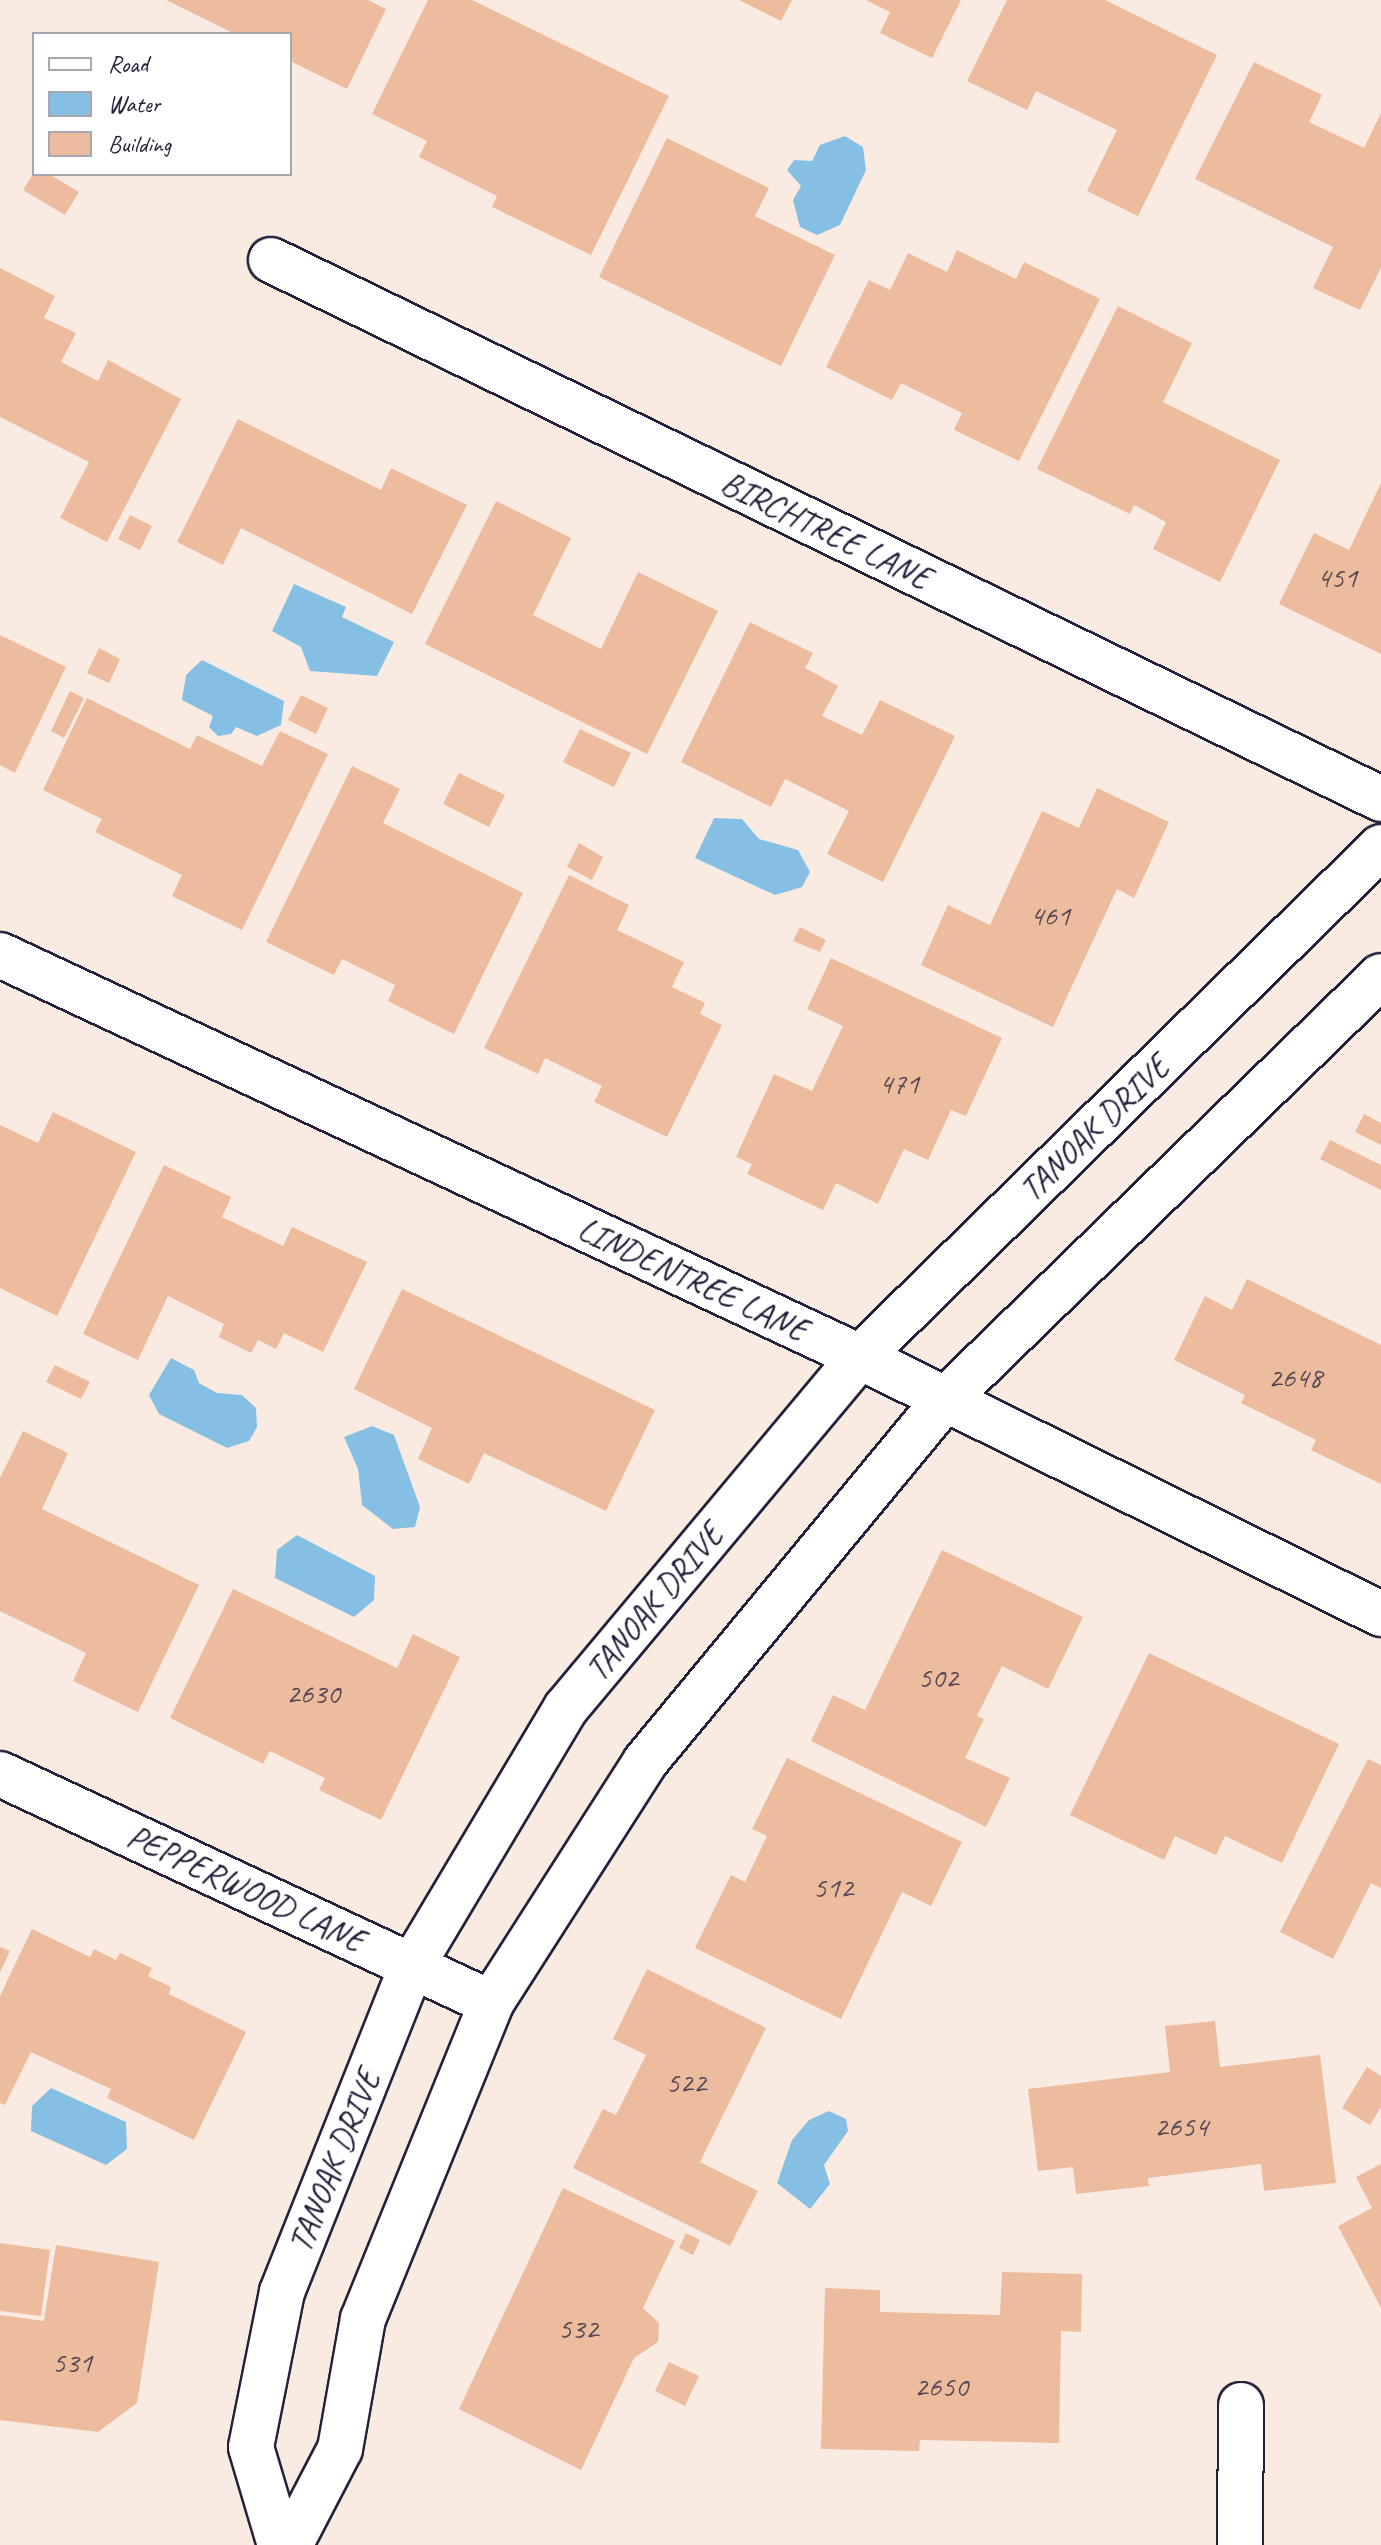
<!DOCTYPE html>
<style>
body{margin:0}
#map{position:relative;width:1381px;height:2545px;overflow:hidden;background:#faebe2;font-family:Caveat,sans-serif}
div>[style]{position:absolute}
.water>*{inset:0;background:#85c0e4}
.building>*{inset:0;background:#edbb9e}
.roads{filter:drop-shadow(2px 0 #22223b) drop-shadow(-2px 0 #22223b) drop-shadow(0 2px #22223b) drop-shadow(0 -2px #22223b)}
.minor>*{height:44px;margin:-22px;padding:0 22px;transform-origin:22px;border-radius:22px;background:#fff}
span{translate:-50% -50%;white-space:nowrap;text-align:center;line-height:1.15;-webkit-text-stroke:8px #fff;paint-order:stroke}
.number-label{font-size:30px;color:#554854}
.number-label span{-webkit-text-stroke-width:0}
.street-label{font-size:34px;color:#22223b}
.legend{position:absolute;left:32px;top:32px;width:260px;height:144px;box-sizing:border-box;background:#fff;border:2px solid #a7a7b1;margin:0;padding:10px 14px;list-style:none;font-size:24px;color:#22223b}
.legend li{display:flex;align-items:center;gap:16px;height:40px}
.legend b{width:40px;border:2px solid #a7a7b1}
</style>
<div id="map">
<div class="water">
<i style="clip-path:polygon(845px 136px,863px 147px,866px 170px,840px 225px,817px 235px,800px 227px,793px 200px,801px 186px,787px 170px,794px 160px,812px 161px,820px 145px)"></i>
<i style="clip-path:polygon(294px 584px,346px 607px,342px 617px,394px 642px,377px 676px,310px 671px,301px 647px,272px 631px)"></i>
<i style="clip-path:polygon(202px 660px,284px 701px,281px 725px,257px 736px,236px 727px,231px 734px,218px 736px,209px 727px,213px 716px,182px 700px,186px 675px)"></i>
<i style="clip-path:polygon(714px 818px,742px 819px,759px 839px,798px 850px,810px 872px,802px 887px,775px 895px,695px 858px)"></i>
<i style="clip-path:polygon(171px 1358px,194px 1370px,199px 1383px,217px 1393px,242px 1395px,256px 1408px,257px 1427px,249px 1441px,227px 1448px,159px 1414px,149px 1395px)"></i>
<i style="clip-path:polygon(372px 1426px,394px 1435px,420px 1507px,415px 1527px,393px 1529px,362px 1505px,358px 1469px,344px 1437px)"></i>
<i style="clip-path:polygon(297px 1535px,375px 1576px,374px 1600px,354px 1617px,275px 1578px,277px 1550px)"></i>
<i style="clip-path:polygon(51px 2088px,126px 2122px,127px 2149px,106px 2165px,31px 2131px,32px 2106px)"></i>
<i style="clip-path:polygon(829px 2111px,846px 2119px,848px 2131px,824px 2165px,830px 2184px,810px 2209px,777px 2183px,792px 2140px,809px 2120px)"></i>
</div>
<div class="building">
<i style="clip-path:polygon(166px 0,368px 0,386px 9px,347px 89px,290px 61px,290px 34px,235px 34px)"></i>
<i style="clip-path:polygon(428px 0,472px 0,669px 96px,591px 255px,492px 207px,497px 196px,419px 157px,427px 141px,372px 114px)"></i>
<i style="clip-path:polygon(739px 0,792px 0,781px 21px)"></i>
<i style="clip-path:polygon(866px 0,961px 0,932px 58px,880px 33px,890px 12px)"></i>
<i style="clip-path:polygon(1007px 0,1105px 0,1217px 55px,1138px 216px,1087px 191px,1117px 130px,1036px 91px,1027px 110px,967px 81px)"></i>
<i style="clip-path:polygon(1254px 62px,1322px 95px,1309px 122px,1364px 148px,1381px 113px,1381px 268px,1360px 310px,1313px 288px,1333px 247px,1195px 179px)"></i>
<i style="clip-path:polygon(667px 138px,769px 188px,755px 216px,835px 255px,781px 366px,599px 277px)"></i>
<i style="clip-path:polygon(33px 174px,49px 174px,79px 192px,65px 215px,23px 190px)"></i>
<i style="clip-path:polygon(957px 250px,1016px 279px,1024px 262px,1100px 299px,1019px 461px,954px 430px,962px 413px,901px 383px,892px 400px,826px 367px,869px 280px,890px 290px,908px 253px,947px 272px)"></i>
<i style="clip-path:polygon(0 268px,55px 296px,44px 318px,76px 333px,61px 362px,98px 381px,108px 360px,181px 399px,107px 542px,60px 518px,89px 462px,0 417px)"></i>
<i style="clip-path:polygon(1118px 306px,1192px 343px,1163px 402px,1280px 460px,1220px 582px,1153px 549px,1166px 522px,1134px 505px,1130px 514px,1037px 469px)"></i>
<i style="clip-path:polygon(238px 419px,381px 490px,391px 468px,467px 505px,412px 614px,241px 528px,223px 565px,177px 542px)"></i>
<i style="clip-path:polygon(1381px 483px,1381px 654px,1279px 604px,1314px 533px,1349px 550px)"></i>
<i style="clip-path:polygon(496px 501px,571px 538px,533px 615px,601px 649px,638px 572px,718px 611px,647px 754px,425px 644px)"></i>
<i style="clip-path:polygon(130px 515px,152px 526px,140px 550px,118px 539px)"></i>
<i style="clip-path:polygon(750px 622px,813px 653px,805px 668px,838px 686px,822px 716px,862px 735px,880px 700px,955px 736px,883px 882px,827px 854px,849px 811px,785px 779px,771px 807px,681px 762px)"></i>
<i style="clip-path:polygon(0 635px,66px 667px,15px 773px,0 765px)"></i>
<i style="clip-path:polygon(99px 648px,120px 659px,109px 683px,87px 673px)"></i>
<i style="clip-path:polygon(70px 691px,84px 698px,64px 738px,51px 731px)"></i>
<i style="clip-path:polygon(301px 695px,328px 708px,316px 734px,288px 720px)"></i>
<i style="clip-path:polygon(87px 698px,190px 749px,197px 735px,262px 766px,280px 731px,328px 754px,242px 930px,172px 896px,182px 875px,95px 832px,102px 819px,43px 790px)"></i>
<i style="clip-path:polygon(580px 729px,631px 753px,614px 787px,563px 762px)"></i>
<i style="clip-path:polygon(352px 766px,400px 789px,383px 823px,523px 893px,454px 1034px,388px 1001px,395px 985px,342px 959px,334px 975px,266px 942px)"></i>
<i style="clip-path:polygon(459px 773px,505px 795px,489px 827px,443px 804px)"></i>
<i style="clip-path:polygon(1097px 788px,1169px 822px,1134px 898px,1117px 889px,1053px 1027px,921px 965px,948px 905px,990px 925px,1042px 811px,1079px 828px)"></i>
<i style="clip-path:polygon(579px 843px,603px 857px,592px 880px,567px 867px)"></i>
<i style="clip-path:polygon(569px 875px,629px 905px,617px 930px,684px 962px,672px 987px,705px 1003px,700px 1014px,722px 1025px,667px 1137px,594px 1102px,602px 1086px,545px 1058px,538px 1074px,484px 1048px)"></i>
<i style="clip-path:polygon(800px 927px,826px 940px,820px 952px,793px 941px)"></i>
<i style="clip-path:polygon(831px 958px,1002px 1038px,966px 1116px,951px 1110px,928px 1160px,904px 1149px,878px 1204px,836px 1183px,823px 1210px,747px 1174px,752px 1164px,736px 1157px,774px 1074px,812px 1091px,843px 1026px,807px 1009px)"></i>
<i style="clip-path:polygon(53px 1112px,136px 1152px,57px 1316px,0 1288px,0 1125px,38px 1143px)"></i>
<i style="clip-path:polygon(1364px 1114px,1381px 1123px,1381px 1145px,1355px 1132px)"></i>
<i style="clip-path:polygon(1330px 1140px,1381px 1165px,1381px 1190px,1320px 1159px)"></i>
<i style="clip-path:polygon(164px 1165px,231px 1197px,222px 1217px,283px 1246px,292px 1227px,367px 1262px,323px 1352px,284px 1333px,276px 1349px,258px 1340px,251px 1353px,219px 1337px,224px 1324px,168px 1296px,138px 1360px,83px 1334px)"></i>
<i style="clip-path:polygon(1247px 1279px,1381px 1345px,1381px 1484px,1311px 1450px,1316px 1440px,1241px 1403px,1245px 1395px,1174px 1360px,1205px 1296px,1232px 1310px)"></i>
<i style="clip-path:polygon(402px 1289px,655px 1410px,606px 1511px,484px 1453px,469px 1484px,418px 1459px,432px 1428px,354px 1389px)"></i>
<i style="clip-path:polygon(55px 1365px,90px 1382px,81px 1399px,46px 1382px)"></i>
<i style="clip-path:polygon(23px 1431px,68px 1453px,42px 1509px,199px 1585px,138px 1712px,73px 1681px,86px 1653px,0 1611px,0 1478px)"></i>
<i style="clip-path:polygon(942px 1550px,1083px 1617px,1048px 1689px,1002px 1666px,977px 1716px,984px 1719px,965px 1758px,1010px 1778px,986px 1827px,811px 1741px,833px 1695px,865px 1710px)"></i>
<i style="clip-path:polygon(233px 1589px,397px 1668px,413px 1634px,460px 1657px,381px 1820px,319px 1790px,325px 1778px,270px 1751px,263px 1764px,170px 1718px)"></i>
<i style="clip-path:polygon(1149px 1653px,1339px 1744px,1282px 1863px,1225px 1836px,1216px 1855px,1175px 1836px,1164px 1860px,1070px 1815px)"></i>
<i style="clip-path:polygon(787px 1758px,962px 1842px,931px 1906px,902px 1892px,841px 2019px,695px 1948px,731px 1875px,745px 1882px,767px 1836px,752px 1829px)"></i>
<i style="clip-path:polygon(1368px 1759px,1381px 1765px,1381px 1888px,1371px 1883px,1333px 1959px,1280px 1932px)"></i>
<i style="clip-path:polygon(32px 1929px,90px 1957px,94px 1949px,116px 1960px,120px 1953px,152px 1968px,148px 1976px,171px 1987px,169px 1994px,246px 2032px,194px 2140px,107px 2098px,111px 2089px,31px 2052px,5px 2105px,0 2103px,0 1996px)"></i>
<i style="clip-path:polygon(0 1947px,10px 1951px,0 1972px)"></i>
<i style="clip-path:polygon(647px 1969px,766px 2028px,700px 2162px,758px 2191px,730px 2246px,573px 2168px,603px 2109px,616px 2115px,646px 2055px,613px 2039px)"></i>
<i style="clip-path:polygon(1215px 2021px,1220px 2067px,1320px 2055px,1336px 2183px,1264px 2191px,1261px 2164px,1148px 2178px,1149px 2186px,1076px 2194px,1073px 2167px,1038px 2171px,1028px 2089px,1170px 2072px,1165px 2026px)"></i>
<i style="clip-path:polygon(1367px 2067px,1381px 2076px,1381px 2107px,1370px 2125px,1342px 2108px)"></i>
<i style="clip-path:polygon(1381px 2164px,1381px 2308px,1338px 2226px,1372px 2208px,1356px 2177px)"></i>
<i style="clip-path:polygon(563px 2188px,675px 2241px,643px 2308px,659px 2323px,658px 2342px,634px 2358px,581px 2470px,459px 2409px)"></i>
<i style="clip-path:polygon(686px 2233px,700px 2240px,693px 2255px,679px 2248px)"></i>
<i style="clip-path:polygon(0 2243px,50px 2250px,41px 2316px,0 2311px)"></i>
<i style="clip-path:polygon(56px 2245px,159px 2262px,137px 2403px,98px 2432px,0 2420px,0 2315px,44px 2321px)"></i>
<i style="clip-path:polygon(1002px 2272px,1082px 2274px,1081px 2332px,1061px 2331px,1059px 2443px,920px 2440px,919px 2451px,821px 2449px,825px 2288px,880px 2290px,880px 2312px,1000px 2315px)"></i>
<i style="clip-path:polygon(669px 2362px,699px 2376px,685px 2406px,655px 2391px)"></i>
</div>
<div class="roads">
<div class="minor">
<i style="left:271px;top:260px;width:1234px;rotate:25.9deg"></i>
<i style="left:0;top:955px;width:949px;rotate:25.05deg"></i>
<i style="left:860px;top:1357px;width:581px;rotate:26.26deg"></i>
<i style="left:0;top:1774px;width:542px;rotate:25deg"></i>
<i style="left:280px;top:2545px;width:102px;rotate:-106.5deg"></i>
<i style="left:251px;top:2447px;width:158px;rotate:-78.7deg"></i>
<i style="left:282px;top:2292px;width:351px;rotate:-68.3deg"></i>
<i style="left:412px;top:1966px;width:300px;rotate:-59.2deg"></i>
<i style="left:566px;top:1708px;width:458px;rotate:-50.1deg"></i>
<i style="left:860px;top:1357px;width:729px;rotate:-44.39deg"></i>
<i style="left:290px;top:2545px;width:108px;rotate:-62.5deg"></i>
<i style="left:340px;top:2449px;width:132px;rotate:-80deg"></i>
<i style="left:363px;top:2319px;width:341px;rotate:-67.9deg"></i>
<i style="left:491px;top:2003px;width:286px;rotate:-57.4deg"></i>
<i style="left:645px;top:1762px;width:470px;rotate:-50.4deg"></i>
<i style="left:945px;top:1400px;width:608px;rotate:-44.2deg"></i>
<i style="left:1240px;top:2545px;width:140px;rotate:-89.6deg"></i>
</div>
</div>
<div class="number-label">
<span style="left:1337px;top:577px">451</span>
<span style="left:1050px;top:915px">461</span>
<span style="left:899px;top:1083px">471</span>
<span style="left:1295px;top:1377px">2648</span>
<span style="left:938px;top:1677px">502</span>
<span style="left:313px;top:1693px">2630</span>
<span style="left:833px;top:1887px">512</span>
<span style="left:686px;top:2082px">522</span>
<span style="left:1181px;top:2126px">2654</span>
<span style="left:578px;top:2328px">532</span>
<span style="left:72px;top:2362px">531</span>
<span style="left:941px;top:2386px">2650</span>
</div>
<div class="street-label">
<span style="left:826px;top:530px;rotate:26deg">BIRCHTREE LANE</span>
<span style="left:1094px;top:1128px;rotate:-44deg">TANOAK DRIVE</span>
<span style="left:693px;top:1279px;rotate:25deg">LINDENTREE LANE</span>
<span style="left:654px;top:1602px;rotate:-50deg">TANOAK DRIVE</span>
<span style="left:246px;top:1888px;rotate:25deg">PEPPERWOOD LANE</span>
<span style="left:334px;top:2161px;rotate:-68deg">TANOAK DRIVE</span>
</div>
<ul class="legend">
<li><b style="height:10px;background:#fff"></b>Road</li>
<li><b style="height:22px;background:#85c0e4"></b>Water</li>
<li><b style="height:22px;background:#edbb9e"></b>Building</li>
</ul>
</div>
